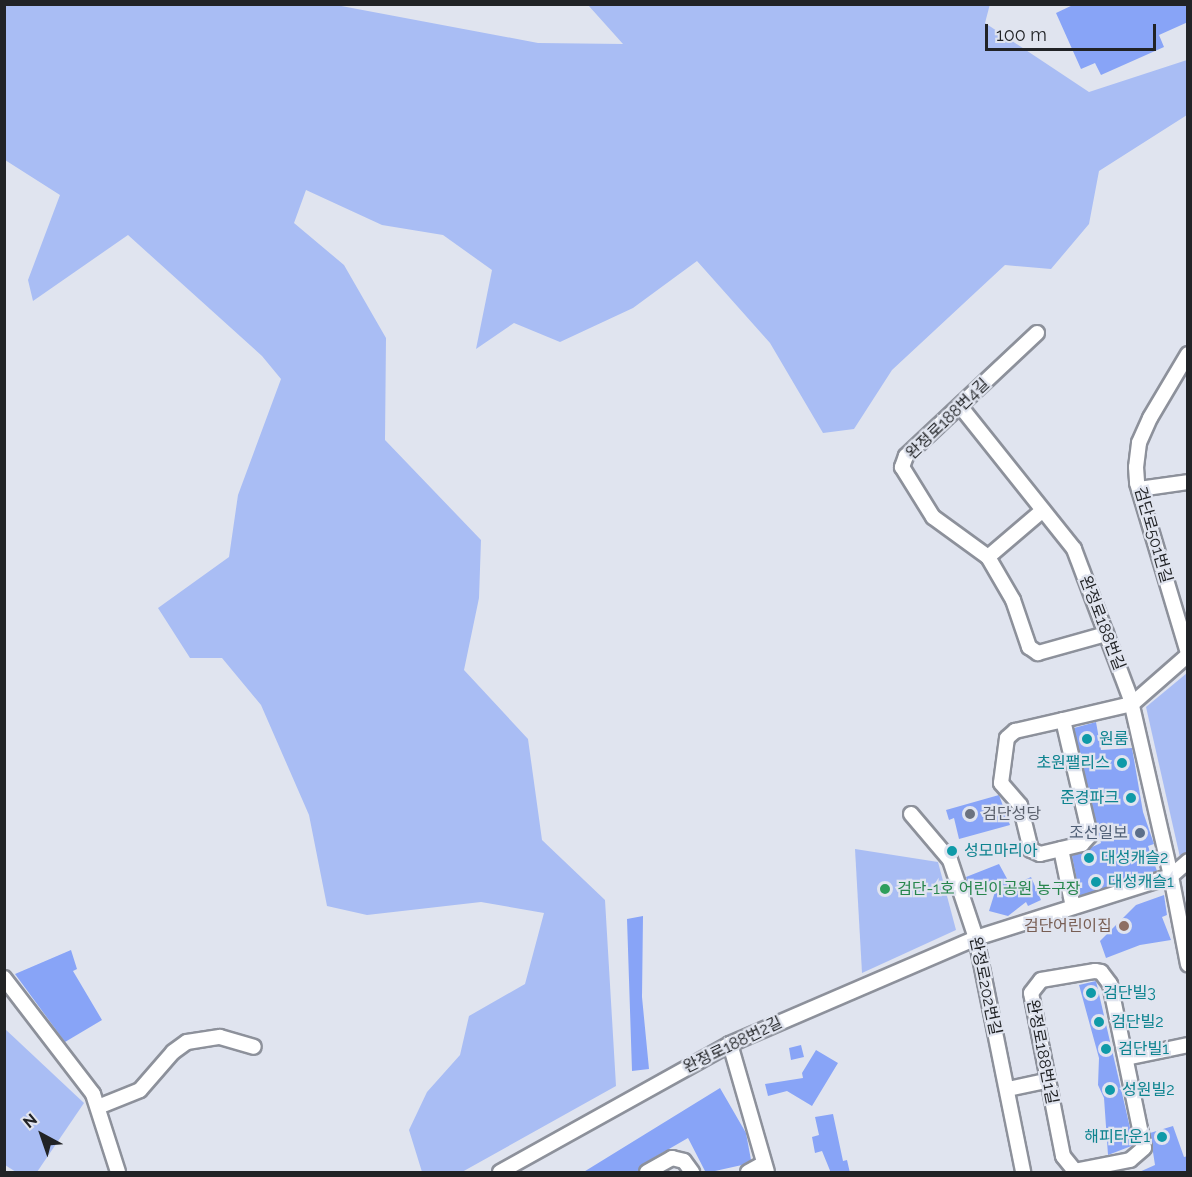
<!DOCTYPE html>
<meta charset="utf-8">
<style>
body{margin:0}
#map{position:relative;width:1192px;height:1177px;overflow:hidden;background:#e0e4ef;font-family:Raleway,"Noto Sans KR",sans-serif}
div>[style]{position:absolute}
.green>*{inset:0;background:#a9bdf4}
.building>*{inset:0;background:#88a4f7}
.roads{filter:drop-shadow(2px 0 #8d919b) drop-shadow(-2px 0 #8d919b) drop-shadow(0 2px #8d919b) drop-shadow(0 -2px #8d919b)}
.street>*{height:14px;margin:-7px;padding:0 7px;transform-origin:7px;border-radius:7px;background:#fff}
.dots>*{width:16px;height:16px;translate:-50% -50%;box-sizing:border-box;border:3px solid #e0e4ef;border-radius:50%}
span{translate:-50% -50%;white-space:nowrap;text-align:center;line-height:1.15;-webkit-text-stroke:4.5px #e0e4ef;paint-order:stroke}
.street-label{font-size:16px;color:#212326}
.culture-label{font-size:16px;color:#0d838f}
.left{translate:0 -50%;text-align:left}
.right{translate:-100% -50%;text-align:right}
.worship-label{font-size:16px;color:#5b616d}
.service-label{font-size:16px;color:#4e5e75}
.leisure-label{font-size:16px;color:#27864d}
.education-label{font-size:16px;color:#785e54}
.frame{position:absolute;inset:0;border:6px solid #212326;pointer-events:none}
.north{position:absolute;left:12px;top:1105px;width:60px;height:60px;-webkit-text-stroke:4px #e0e4ef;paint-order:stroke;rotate:320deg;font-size:16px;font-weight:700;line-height:24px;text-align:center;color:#212326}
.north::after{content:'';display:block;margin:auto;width:21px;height:27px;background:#212326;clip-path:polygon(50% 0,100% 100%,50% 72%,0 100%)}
.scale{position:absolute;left:985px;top:24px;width:171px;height:27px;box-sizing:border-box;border:3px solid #212326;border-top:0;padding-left:8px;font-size:18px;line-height:21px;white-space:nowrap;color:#212326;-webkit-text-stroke:4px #e0e4ef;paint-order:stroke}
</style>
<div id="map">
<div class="green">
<i style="clip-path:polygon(990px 4px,985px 23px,1089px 92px,1187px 60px,1187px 115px,1099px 171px,1089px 224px,1051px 269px,1005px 265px,892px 370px,854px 429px,823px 433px,770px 343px,697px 261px,633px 308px,560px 342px,514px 323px,476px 349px,492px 270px,443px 235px,382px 225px,306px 190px,294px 223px,344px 265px,386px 338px,385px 440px,481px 540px,479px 598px,464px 670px,528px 739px,542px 840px,605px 900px,616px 1086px,462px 1172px,422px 1172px,409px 1130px,427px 1092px,460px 1055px,469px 1016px,525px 984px,544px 913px,481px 902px,367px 915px,327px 906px,309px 815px,261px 705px,222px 658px,190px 658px,158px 608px,229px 557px,238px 495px,281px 379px,262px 356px,128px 235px,33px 301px,28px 280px,60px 195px,5px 160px,5px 5px,336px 5px,538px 43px,623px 44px,588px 5px)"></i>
<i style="clip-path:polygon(1187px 673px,1188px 860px,1182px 866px,1146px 707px)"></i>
<i style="clip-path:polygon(855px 849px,938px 862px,956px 930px,862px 973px)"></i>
<i style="clip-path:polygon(4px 1028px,84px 1103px,37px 1172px,16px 1172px,5px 1165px)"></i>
</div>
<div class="building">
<i style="clip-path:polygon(1075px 4px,1188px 4px,1188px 22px,1159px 35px,1164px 47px,1101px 75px,1095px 63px,1081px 69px,1056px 13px)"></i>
<i style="clip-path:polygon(1096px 722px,1101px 750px,1132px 748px,1143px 812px,1154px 844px,1148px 846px,1157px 871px,1080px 896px,1072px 856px,1101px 843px,1074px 728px)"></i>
<i style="clip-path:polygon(999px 795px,1010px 825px,959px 839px,954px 818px,949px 820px,946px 810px)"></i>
<i style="clip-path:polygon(999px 864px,1011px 886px,1031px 877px,1041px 900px,1028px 906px,1026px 902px,1008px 916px,989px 911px,999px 879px,971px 890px,966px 877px)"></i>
<i style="clip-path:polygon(1164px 895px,1167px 915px,1162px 917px,1171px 940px,1140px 945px,1106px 958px,1100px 941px,1136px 905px)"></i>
<i style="clip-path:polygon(643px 916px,642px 997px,649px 1069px,632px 1071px,627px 919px)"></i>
<i style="clip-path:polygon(71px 950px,77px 969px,73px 971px,102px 1020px,65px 1042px,15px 974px)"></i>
<i style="clip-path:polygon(1096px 981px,1134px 1145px,1108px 1155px,1104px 1098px,1098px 1085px,1099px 1058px,1079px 985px)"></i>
<i style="clip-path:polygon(801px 1045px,804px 1057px,791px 1060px,789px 1048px)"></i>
<i style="clip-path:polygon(816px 1050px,838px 1063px,812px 1106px,787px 1091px,768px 1096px,765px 1084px,803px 1078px,802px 1073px)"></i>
<i style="clip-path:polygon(720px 1088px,746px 1133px,751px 1160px,742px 1165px,706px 1173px,688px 1138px,643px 1164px,638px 1173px,582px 1173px)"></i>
<i style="clip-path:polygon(833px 1114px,843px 1161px,847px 1160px,850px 1173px,831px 1173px,822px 1151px,815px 1153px,812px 1137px,819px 1135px,815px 1117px)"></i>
<i style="clip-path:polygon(1173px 1126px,1184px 1157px,1188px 1156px,1188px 1171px,1137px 1173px,1155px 1165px,1150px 1133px)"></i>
</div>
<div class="roads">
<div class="street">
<i style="left:1037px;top:333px;width:180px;rotate:136.8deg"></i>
<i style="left:906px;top:456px;width:12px;rotate:110deg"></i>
<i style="left:902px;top:467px;width:59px;rotate:58.2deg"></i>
<i style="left:933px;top:517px;width:68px;rotate:36deg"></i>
<i style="left:988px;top:557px;width:50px;rotate:59.8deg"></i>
<i style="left:1013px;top:600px;width:50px;rotate:71.2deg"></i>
<i style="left:1029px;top:647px;width:11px;rotate:34deg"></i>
<i style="left:1038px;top:653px;width:71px;rotate:-15.6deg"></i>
<i style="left:1188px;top:354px;width:74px;rotate:120.7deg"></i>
<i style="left:1150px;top:418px;width:27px;rotate:114deg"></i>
<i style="left:1139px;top:443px;width:24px;rotate:97deg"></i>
<i style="left:1136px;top:467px;width:16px;rotate:86deg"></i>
<i style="left:1137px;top:483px;width:177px;rotate:73.3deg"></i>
<i style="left:960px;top:406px;width:183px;rotate:51.4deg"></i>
<i style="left:1074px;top:549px;width:158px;rotate:69.3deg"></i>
<i style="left:1130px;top:697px;width:184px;rotate:77.1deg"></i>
<i style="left:1171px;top:876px;width:23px;rotate:-41deg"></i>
<i style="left:1139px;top:489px;width:49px;rotate:-8.1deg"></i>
<i style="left:988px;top:557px;width:72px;rotate:-40.5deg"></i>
<i style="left:1063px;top:720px;width:118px;rotate:76.8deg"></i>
<i style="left:1090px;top:835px;width:12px;rotate:132deg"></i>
<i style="left:1082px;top:844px;width:43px;rotate:166.6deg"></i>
<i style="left:1040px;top:854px;width:10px;rotate:-156deg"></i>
<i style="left:1031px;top:850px;width:46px;rotate:-103.7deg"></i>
<i style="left:1020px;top:805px;width:29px;rotate:-131deg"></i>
<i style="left:1001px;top:783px;width:45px;rotate:-82.4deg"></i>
<i style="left:1007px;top:738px;width:11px;rotate:-41deg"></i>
<i style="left:1015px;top:731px;width:49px;rotate:-12.9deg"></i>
<i style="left:1063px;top:720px;width:71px;rotate:-13.1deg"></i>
<i style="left:1132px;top:704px;width:74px;rotate:-41.2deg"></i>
<i style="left:911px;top:814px;width:60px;rotate:49.7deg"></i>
<i style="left:950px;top:860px;width:82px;rotate:71.6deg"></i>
<i style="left:976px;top:938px;width:239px;rotate:78.6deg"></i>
<i style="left:1061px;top:849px;width:59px;rotate:78.3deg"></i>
<i style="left:1095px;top:971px;width:6px;rotate:9deg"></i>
<i style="left:1101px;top:972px;width:15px;rotate:53deg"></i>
<i style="left:1110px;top:984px;width:167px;rotate:78.3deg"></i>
<i style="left:1144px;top:1148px;width:18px;rotate:139deg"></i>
<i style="left:1130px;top:1160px;width:56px;rotate:168.7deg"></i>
<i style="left:1075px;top:1171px;width:19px;rotate:-129deg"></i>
<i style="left:1063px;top:1156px;width:166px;rotate:-101.1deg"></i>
<i style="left:1031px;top:993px;width:16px;rotate:-52deg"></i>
<i style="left:1041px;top:980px;width:55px;rotate:-9.5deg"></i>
<i style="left:4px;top:978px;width:146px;rotate:52.5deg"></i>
<i style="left:93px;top:1094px;width:82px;rotate:72.2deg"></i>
<i style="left:730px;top:1044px;width:133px;rotate:73.9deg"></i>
<i style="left:1126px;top:1058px;width:63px;rotate:-11.8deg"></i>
<i style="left:1008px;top:1089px;width:40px;rotate:-12deg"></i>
<i style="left:98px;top:1107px;width:45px;rotate:-22deg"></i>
<i style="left:140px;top:1090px;width:50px;rotate:-49deg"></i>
<i style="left:173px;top:1052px;width:17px;rotate:-36deg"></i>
<i style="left:187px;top:1042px;width:33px;rotate:-9deg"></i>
<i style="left:220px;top:1037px;width:35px;rotate:16deg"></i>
<i style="left:500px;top:1172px;width:263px;rotate:-29.1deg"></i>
<i style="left:730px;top:1044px;width:268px;rotate:-23.3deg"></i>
<i style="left:976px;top:938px;width:205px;rotate:-17.6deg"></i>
<i style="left:1171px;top:876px;width:90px;rotate:79.1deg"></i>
<i style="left:647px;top:1172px;width:29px;rotate:-29deg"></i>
<i style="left:672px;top:1158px;width:12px;rotate:14deg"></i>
<i style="left:684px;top:1161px;width:14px;rotate:54deg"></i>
<i style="left:748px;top:1172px;width:18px;rotate:-29deg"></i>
</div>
</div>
<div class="dots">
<i style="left:1087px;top:739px;background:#0f9aa8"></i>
<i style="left:1122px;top:763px;background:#0f9aa8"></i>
<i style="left:1131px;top:798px;background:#0f9aa8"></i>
<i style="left:970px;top:814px;background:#6b7280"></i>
<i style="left:1140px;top:833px;background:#5c6f8a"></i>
<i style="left:952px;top:851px;background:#0f9aa8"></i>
<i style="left:1089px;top:858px;background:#0f9aa8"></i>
<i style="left:1096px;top:882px;background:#0f9aa8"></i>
<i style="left:885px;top:889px;background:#2e9e5b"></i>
<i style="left:1124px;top:926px;background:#8d6e63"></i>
<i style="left:1091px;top:993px;background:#0f9aa8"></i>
<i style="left:1099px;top:1022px;background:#0f9aa8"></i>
<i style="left:1106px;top:1049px;background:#0f9aa8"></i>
<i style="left:1110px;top:1090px;background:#0f9aa8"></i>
<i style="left:1162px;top:1137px;background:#0f9aa8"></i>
</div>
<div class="street-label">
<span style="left:948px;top:419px;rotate:-44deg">완정로188번4길</span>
<span style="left:1153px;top:535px;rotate:74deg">검단로501번길</span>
<span style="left:1102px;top:623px;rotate:69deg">완정로188번길</span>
<span style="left:985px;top:986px;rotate:78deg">완정로202번길</span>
<span style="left:733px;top:1045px;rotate:-26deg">완정로188번2길</span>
<span style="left:1042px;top:1052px;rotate:79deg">완정로188번1길</span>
</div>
<div class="culture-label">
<span class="left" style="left:1099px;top:739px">원룸</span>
<span class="right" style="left:1110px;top:763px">초원팰리스</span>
<span class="right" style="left:1119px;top:798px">준경파크</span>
<span class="left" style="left:964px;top:851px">성모마리아</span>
<span class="left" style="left:1101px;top:858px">대성캐슬2</span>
<span class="left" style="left:1108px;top:882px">대성캐슬1</span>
<span class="left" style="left:1103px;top:993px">검단빌3</span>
<span class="left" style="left:1111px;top:1022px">검단빌2</span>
<span class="left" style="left:1118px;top:1049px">검단빌1</span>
<span class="left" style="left:1122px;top:1090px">성원빌2</span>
<span class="right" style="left:1150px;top:1137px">해피타운1</span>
</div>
<div class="worship-label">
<span class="left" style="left:982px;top:814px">검단성당</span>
</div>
<div class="service-label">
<span class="right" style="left:1128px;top:833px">조선일보</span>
</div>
<div class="leisure-label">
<span class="left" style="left:897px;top:889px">검단-1호 어린이공원 농구장</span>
</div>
<div class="education-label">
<span class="right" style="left:1112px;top:926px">검단어린이집</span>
</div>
<div class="frame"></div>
<div class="north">N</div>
<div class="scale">100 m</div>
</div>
